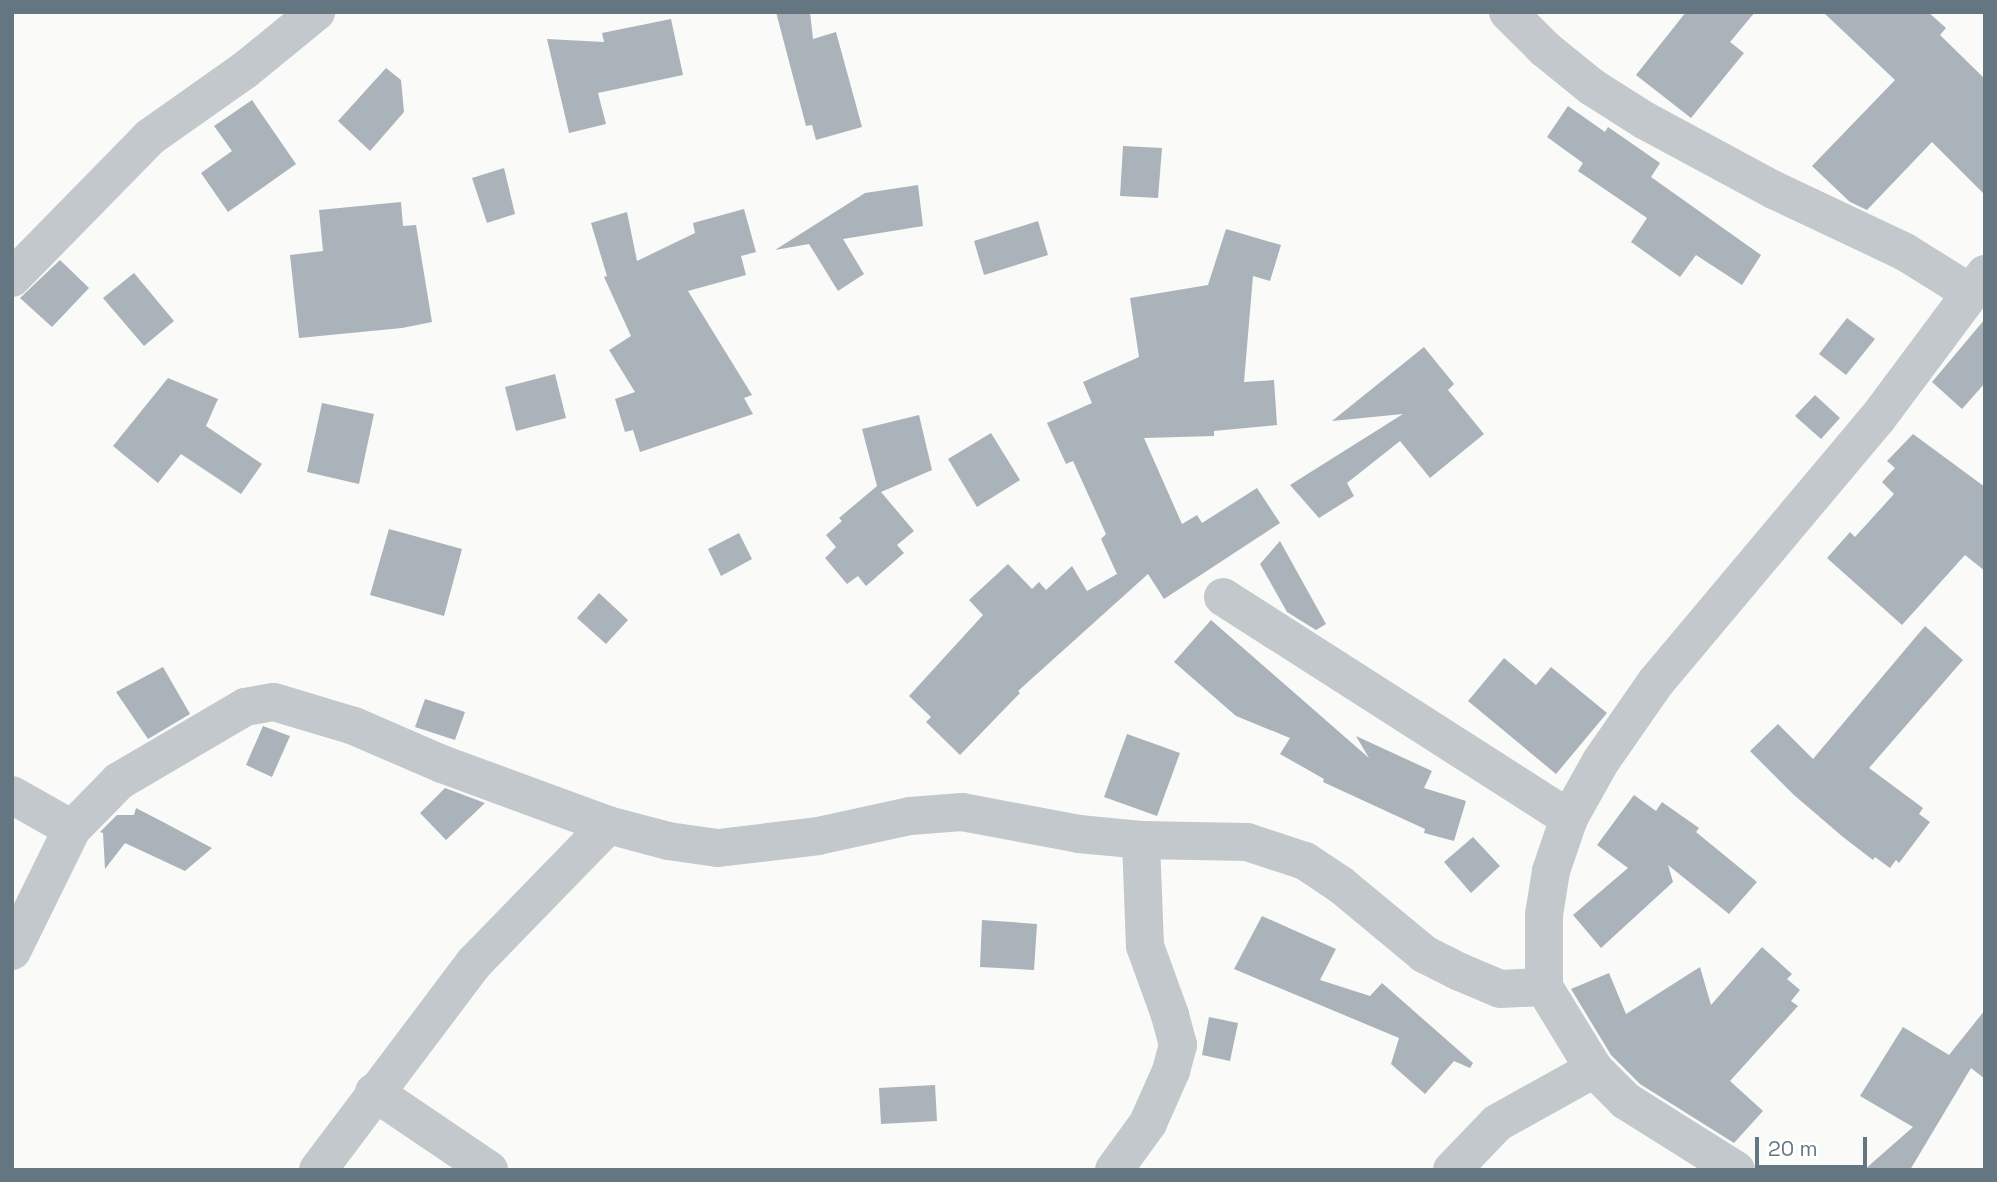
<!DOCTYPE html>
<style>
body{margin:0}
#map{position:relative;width:1997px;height:1182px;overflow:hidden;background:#fafaf8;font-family:"Space Grotesk",sans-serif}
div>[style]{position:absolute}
.building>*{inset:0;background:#aab3b9}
.minor>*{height:38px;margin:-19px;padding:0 19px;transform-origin:19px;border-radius:19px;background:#c3c8cc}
span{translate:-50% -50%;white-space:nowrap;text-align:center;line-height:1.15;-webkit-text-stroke:7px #fff;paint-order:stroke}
.frame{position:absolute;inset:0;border:14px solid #657683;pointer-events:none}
.scale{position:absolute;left:1755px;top:1137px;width:112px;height:32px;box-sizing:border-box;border:4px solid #657683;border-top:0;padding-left:9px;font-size:21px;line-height:24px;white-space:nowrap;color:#657683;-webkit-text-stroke:5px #fff;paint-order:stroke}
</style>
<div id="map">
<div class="building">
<i style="clip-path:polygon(776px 12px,810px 12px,813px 39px,836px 32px,862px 127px,816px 140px,812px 125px,806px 126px)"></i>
<i style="clip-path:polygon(1686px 12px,1755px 12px,1730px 42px,1744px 53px,1691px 118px,1636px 75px)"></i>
<i style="clip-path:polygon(1823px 12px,1928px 12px,1946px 28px,1940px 35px,1985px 79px,1985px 195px,1932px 142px,1867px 210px,1850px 202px,1812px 166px,1895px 80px)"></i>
<i style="clip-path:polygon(671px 19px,683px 75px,598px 93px,606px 124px,569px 133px,547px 39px,604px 42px,602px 33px)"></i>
<i style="clip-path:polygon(386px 68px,401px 80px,404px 112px,370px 151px,338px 121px)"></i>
<i style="clip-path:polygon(252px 100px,296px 164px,228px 212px,201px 173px,232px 151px,214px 126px)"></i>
<i style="clip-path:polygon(1568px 106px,1605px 132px,1608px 127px,1660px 163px,1651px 177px,1761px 255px,1742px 285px,1696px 255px,1680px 277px,1631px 242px,1647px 218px,1578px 171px,1583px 163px,1547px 137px)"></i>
<i style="clip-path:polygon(1123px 146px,1162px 148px,1158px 198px,1120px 196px)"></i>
<i style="clip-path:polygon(504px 168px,515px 214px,487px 223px,472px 178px)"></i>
<i style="clip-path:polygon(918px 185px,923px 226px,843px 239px,864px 274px,838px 291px,809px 244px,775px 250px,865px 193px)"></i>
<i style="clip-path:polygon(401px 202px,403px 226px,416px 225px,432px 322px,402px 328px,299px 338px,290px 255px,323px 251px,319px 210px)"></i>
<i style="clip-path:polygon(744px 209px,756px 252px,741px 256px,746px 275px,688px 291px,752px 395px,744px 398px,753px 414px,640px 452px,633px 430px,625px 432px,615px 399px,635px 392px,609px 350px,631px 336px,604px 277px,607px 276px,591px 223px,627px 212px,637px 261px,695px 233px,693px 223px)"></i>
<i style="clip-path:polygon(1038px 221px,1048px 255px,984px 275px,974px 241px)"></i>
<i style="clip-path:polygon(1226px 229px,1281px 245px,1270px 281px,1253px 276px,1244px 382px,1274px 380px,1277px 425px,1214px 431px,1214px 436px,1144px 438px,1182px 524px,1197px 515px,1202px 523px,1257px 488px,1280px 523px,1164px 599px,1148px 574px,1018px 691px,1020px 693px,960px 755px,926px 722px,931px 717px,909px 696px,983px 615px,969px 600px,1008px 564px,1032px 589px,1039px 582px,1046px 590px,1072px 566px,1087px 591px,1117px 574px,1101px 539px,1106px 534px,1073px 461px,1066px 464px,1047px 423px,1092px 403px,1083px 382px,1139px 357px,1130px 298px,1208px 285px)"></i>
<i style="clip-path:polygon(60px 260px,89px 288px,52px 327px,20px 298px)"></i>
<i style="clip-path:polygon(134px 273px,174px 321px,144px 346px,103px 298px)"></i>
<i style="clip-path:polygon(1847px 318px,1875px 339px,1846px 375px,1819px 354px)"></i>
<i style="clip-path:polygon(1985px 319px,1985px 383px,1962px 409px,1932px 382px)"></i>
<i style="clip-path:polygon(1424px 347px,1454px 384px,1448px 390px,1484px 434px,1430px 478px,1400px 441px,1347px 483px,1354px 496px,1319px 518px,1290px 485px,1403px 414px,1332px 421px)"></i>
<i style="clip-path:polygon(555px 374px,566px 418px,516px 431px,505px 387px)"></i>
<i style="clip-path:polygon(168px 378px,218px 399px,206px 426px,262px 464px,241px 494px,181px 454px,158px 483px,113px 446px)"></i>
<i style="clip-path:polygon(1815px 395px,1840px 418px,1821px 439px,1795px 416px)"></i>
<i style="clip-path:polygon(322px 403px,374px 414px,359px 484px,307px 472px)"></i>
<i style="clip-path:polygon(919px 415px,932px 470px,881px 492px,914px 531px,897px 545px,904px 553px,866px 586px,858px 576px,847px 584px,825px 558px,836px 547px,826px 535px,842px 521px,839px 518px,877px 486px,862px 429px)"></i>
<i style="clip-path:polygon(991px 433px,1020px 480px,977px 507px,948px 459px)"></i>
<i style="clip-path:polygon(1913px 434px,1985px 487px,1985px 571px,1965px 555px,1902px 625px,1827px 558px,1850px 532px,1855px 537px,1894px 494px,1882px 482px,1895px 468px,1887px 461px)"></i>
<i style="clip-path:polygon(389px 529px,462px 549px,444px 616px,370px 595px)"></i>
<i style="clip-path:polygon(739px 533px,752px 559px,721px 576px,708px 549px)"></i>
<i style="clip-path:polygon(1280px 541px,1326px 624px,1316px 630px,1287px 612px,1260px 564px)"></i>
<i style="clip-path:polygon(599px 593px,628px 620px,606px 644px,577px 618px)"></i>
<i style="clip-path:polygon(1211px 620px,1369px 758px,1356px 736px,1432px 771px,1424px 788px,1466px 801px,1454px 841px,1424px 833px,1425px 829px,1323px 782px,1324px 779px,1280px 754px,1290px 738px,1236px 716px,1174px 662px)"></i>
<i style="clip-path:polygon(1925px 626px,1963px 660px,1869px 768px,1923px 808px,1919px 814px,1930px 822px,1899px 863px,1896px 860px,1890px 868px,1875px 857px,1873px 860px,1843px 837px,1794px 795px,1750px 751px,1778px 724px,1813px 759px)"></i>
<i style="clip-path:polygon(1504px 658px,1536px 685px,1551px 667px,1607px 713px,1556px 774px,1468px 701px)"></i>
<i style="clip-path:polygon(163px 667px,190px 714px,148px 739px,116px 692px)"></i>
<i style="clip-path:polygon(425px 699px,465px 712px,455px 740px,415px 727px)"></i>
<i style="clip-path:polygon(263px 726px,290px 736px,272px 777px,246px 765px)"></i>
<i style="clip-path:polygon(1127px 734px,1180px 753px,1157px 816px,1104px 797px)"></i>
<i style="clip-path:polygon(445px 788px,485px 803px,446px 840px,420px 813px)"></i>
<i style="clip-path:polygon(1634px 795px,1656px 811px,1662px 802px,1699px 828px,1696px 832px,1757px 882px,1729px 914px,1668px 865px,1673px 882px,1601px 948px,1573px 915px,1628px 868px,1597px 845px)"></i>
<i style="clip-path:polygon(136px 808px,163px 822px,212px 848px,185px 871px,125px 843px,105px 869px,103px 833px,100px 832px,117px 815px,134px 815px)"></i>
<i style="clip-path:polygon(1473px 837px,1500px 866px,1471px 893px,1444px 862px)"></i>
<i style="clip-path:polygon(1262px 916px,1336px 949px,1320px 980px,1370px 996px,1382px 983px,1473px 1063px,1470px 1068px,1454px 1061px,1425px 1094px,1391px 1064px,1399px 1038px,1234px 969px)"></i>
<i style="clip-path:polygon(982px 920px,1037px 924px,1034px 970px,980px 967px)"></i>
<i style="clip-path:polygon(1762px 947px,1792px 974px,1787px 979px,1800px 990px,1791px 1001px,1798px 1006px,1730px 1081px,1763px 1111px,1734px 1143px,1640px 1084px,1611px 1055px,1571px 989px,1609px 973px,1626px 1014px,1700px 967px,1711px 1005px)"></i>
<i style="clip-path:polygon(1985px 1010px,1985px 1079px,1971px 1068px,1910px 1170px,1864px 1170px,1913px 1127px,1860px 1096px,1903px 1027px,1949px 1055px)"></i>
<i style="clip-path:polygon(1209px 1017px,1238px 1023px,1230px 1061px,1202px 1055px)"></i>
<i style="clip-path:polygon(935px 1085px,937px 1121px,881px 1124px,879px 1088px)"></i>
</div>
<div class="minor">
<i style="left:1508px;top:12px;width:52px;rotate:45deg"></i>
<i style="left:1545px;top:49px;width:60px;rotate:39deg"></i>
<i style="left:1592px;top:87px;width:62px;rotate:32.4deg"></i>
<i style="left:1644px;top:120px;width:148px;rotate:28.3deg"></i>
<i style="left:1774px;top:190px;width:145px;rotate:25.3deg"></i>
<i style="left:1905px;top:252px;width:75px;rotate:32deg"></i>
<i style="left:12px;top:278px;width:197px;rotate:-45.6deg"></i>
<i style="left:150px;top:137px;width:116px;rotate:-35.2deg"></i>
<i style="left:245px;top:70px;width:92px;rotate:-39.2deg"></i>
<i style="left:1223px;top:597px;width:411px;rotate:32.6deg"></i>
<i style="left:12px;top:795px;width:69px;rotate:29.5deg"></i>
<i style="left:12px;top:951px;width:136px;rotate:-63.8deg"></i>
<i style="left:72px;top:829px;width:67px;rotate:-45.6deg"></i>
<i style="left:119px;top:781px;width:146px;rotate:-30.4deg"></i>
<i style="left:245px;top:707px;width:29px;rotate:-10deg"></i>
<i style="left:274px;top:702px;width:84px;rotate:16.7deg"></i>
<i style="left:354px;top:726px;width:96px;rotate:23.4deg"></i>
<i style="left:442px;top:764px;width:177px;rotate:20.2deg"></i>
<i style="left:608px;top:825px;width:62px;rotate:14.9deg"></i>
<i style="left:668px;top:841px;width:50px;rotate:8deg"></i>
<i style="left:718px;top:848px;width:101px;rotate:-6.8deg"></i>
<i style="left:818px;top:836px;width:94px;rotate:-12.3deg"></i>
<i style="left:910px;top:816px;width:52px;rotate:-4.4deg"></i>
<i style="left:962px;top:812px;width:119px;rotate:10.6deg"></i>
<i style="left:1079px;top:834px;width:62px;rotate:5.5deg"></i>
<i style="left:1141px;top:840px;width:106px;rotate:1.1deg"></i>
<i style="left:1247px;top:842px;width:61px;rotate:18.1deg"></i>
<i style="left:1305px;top:861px;width:43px;rotate:33.7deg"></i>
<i style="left:1341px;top:885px;width:108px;rotate:39.7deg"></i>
<i style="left:1424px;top:954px;width:40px;rotate:26.6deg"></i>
<i style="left:1460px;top:972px;width:43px;rotate:23deg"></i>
<i style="left:1500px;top:989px;width:44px;rotate:-2.6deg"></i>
<i style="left:374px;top:1092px;width:139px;rotate:34.1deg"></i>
<i style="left:318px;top:1170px;width:261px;rotate:-53deg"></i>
<i style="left:475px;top:962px;width:191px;rotate:-45.8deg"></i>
<i style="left:1114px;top:1170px;width:58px;rotate:-54.1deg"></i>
<i style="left:1148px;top:1123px;width:57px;rotate:-66.1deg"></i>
<i style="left:1171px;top:1071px;width:27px;rotate:-75deg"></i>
<i style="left:1178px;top:1045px;width:31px;rotate:-105deg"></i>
<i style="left:1170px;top:1015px;width:73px;rotate:-109.9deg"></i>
<i style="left:1145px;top:946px;width:106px;rotate:-92.2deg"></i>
<i style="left:1452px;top:1170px;width:65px;rotate:-46.2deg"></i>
<i style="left:1497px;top:1123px;width:111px;rotate:-29.1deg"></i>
<i style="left:1736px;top:1170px;width:130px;rotate:-147.9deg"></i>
<i style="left:1626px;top:1101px;width:45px;rotate:-135deg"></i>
<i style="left:1594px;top:1069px;width:96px;rotate:-121.4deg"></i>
<i style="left:1544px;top:987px;width:72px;rotate:-90deg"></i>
<i style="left:1544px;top:915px;width:45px;rotate:-81deg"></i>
<i style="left:1551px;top:871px;width:56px;rotate:-71.2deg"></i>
<i style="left:1569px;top:818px;width:65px;rotate:-60.7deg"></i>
<i style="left:1601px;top:761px;width:96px;rotate:-55.2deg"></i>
<i style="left:1656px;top:682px;width:344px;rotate:-50deg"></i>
<i style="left:1877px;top:419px;width:181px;rotate:-53.3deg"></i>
</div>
<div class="frame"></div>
<div class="scale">20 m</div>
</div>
